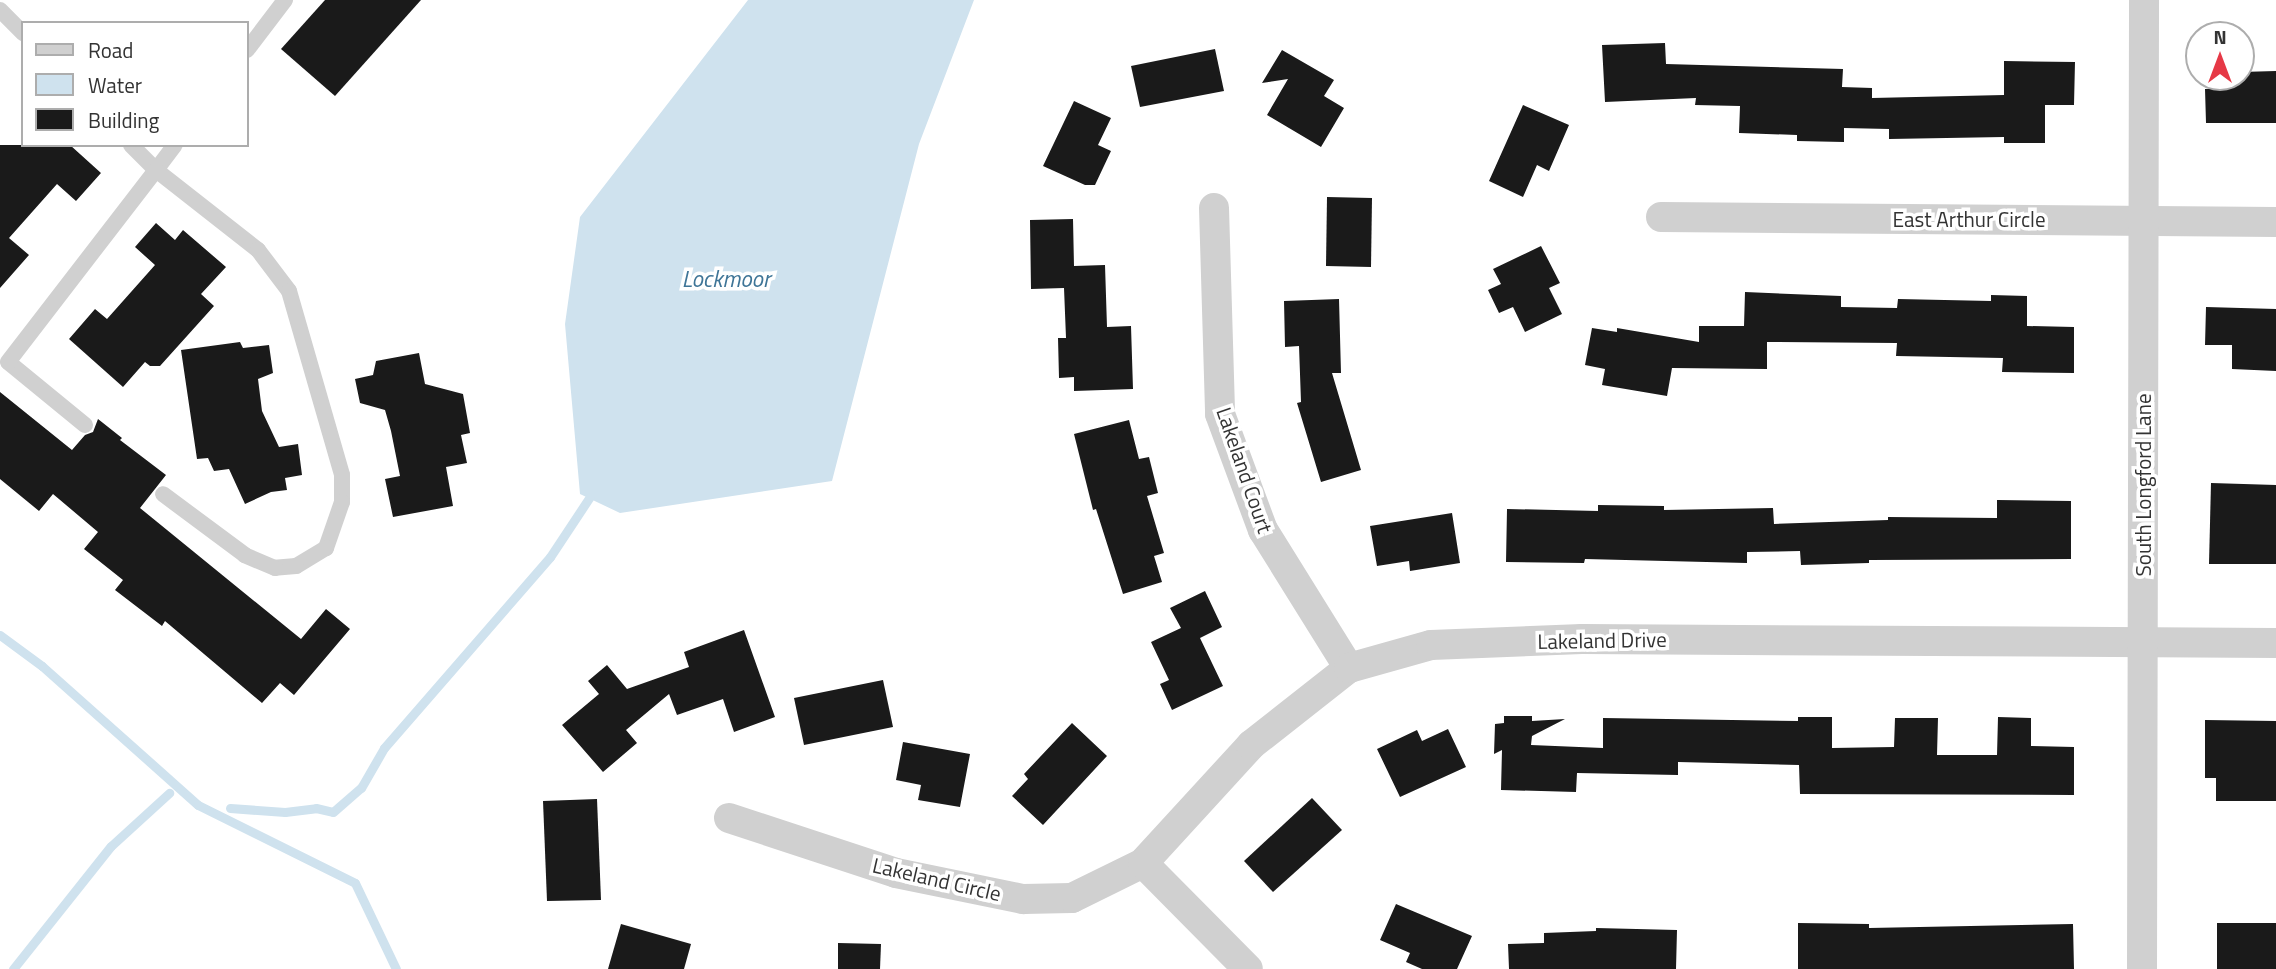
<!DOCTYPE html>
<style>
body{margin:0}
#map{position:relative;width:2276px;height:969px;overflow:hidden;background:#fff;font-family:"Titillium Web",sans-serif}
div>[style]{position:absolute}
.water>*{inset:0;background:#cfe2ee}
.stream>*{height:9px;margin:-4.5px;padding:0 4.5px;transform-origin:4.5px;border-radius:4.5px;background:#cfe2ee}
.building>*{inset:0;background:#1a1a1a}
.service>*{height:16px;margin:-8px;padding:0 8px;transform-origin:8px;border-radius:8px;background:#d0d0d0}
.minor>*{height:30px;margin:-15px;padding:0 15px;transform-origin:15px;border-radius:15px;background:#d0d0d0}
span{translate:-50% -50%;white-space:nowrap;text-align:center;line-height:1.15;-webkit-text-stroke:7px #fff;paint-order:stroke}
.street-label{font-size:21px;color:#333}
.water-label{font-size:23px;color:#3f7597;font-style:italic}
.legend{position:absolute;left:21px;top:21px;width:228px;height:126px;box-sizing:border-box;background:#fff;border:2px solid #adadad;margin:0;padding:9px 12px;list-style:none;font-size:21px;color:#333}
.legend li{display:flex;align-items:center;gap:14px;height:35px}
.legend b{width:35px;border:2px solid #adadad}
.north{position:absolute;left:2185px;top:21px;width:70px;height:70px;box-sizing:border-box;background:#fff;border:2px solid #adadad;border-radius:50%;rotate:0deg;font-size:19px;font-weight:700;line-height:28px;text-align:center;color:#333}
.north::after{content:'';display:block;margin:auto;width:24px;height:32px;background:#e63946;clip-path:polygon(50% 0,100% 100%,50% 72%,0 100%)}
</style>
<div id="map">
<div class="water">
<i style="clip-path:polygon(748px 0,974px 0,919px 144px,832px 481px,620px 513px,580px 494px,565px 324px,580px 217px)"></i>
</div>
<div class="stream">
<i style="left:0;top:635px;width:52px;rotate:36.4deg"></i>
<i style="left:42px;top:666px;width:209px;rotate:41.7deg"></i>
<i style="left:198px;top:805px;width:175px;rotate:26.4deg"></i>
<i style="left:355px;top:883px;width:95px;rotate:64.5deg"></i>
<i style="left:230px;top:808px;width:55px;rotate:4.2deg"></i>
<i style="left:285px;top:812px;width:31px;rotate:-7deg"></i>
<i style="left:316px;top:808px;width:17px;rotate:13deg"></i>
<i style="left:333px;top:812px;width:37px;rotate:-41deg"></i>
<i style="left:361px;top:788px;width:46px;rotate:-60.1deg"></i>
<i style="left:384px;top:748px;width:253px;rotate:-49deg"></i>
<i style="left:550px;top:557px;width:71px;rotate:-56.5deg"></i>
<i style="left:13px;top:969px;width:157px;rotate:-51.5deg"></i>
<i style="left:111px;top:846px;width:79px;rotate:-42.4deg"></i>
</div>
<div class="building">
<i style="clip-path:polygon(325px 0,421px 0,335px 96px,281px 49px)"></i>
<i style="clip-path:polygon(1665px 43px,1666px 64px,1843px 69px,1842px 87px,1872px 88px,1872px 98px,2004px 95px,2004px 61px,2075px 62px,2074px 105px,2045px 105px,2045px 143px,2004px 143px,2004px 137px,1889px 139px,1889px 129px,1844px 128px,1844px 142px,1797px 141px,1797px 135px,1739px 133px,1740px 106px,1695px 105px,1696px 98px,1605px 102px,1602px 45px)"></i>
<i style="clip-path:polygon(1215px 49px,1224px 91px,1140px 107px,1131px 66px)"></i>
<i style="clip-path:polygon(1282px 50px,1334px 80px,1324px 96px,1344px 108px,1321px 147px,1267px 115px,1288px 79px,1262px 83px)"></i>
<i style="clip-path:polygon(2276px 71px,2276px 123px,2206px 123px,2205px 89px,2232px 88px,2231px 77px,2241px 77px,2241px 72px)"></i>
<i style="clip-path:polygon(1074px 101px,1111px 118px,1098px 145px,1111px 151px,1095px 185px,1085px 185px,1043px 166px)"></i>
<i style="clip-path:polygon(1523px 105px,1569px 125px,1549px 171px,1537px 165px,1523px 197px,1489px 181px)"></i>
<i style="clip-path:polygon(0 145px,70px 145px,101px 173px,76px 201px,57px 184px,9px 238px,29px 255px,0 288px)"></i>
<i style="clip-path:polygon(1327px 197px,1372px 198px,1371px 267px,1326px 266px)"></i>
<i style="clip-path:polygon(1073px 219px,1074px 266px,1105px 265px,1107px 327px,1131px 326px,1133px 389px,1074px 391px,1074px 377px,1059px 378px,1058px 338px,1066px 338px,1064px 288px,1031px 289px,1030px 220px)"></i>
<i style="clip-path:polygon(156px 223px,175px 240px,183px 230px,226px 267px,201px 294px,214px 306px,160px 366px,150px 366px,145px 362px,123px 387px,69px 339px,95px 309px,107px 319px,155px 265px,135px 247px)"></i>
<i style="clip-path:polygon(1541px 246px,1560px 283px,1549px 288px,1562px 314px,1525px 332px,1513px 307px,1499px 313px,1488px 290px,1501px 284px,1493px 269px)"></i>
<i style="clip-path:polygon(1745px 292px,1841px 296px,1841px 307px,1897px 308px,1898px 299px,1991px 301px,1991px 295px,2027px 296px,2027px 326px,2074px 327px,2074px 373px,2002px 372px,2003px 358px,1896px 356px,1897px 343px,1767px 342px,1767px 369px,1672px 368px,1667px 396px,1602px 385px,1605px 369px,1585px 365px,1592px 328px,1617px 332px,1617px 328px,1699px 342px,1699px 326px,1744px 326px)"></i>
<i style="clip-path:polygon(1339px 299px,1341px 373px,1332px 373px,1361px 470px,1321px 482px,1297px 403px,1301px 402px,1299px 346px,1285px 347px,1284px 301px)"></i>
<i style="clip-path:polygon(2206px 307px,2276px 309px,2276px 371px,2232px 369px,2232px 345px,2205px 345px)"></i>
<i style="clip-path:polygon(240px 342px,243px 348px,269px 345px,273px 373px,258px 379px,262px 411px,279px 447px,298px 444px,302px 475px,285px 478px,287px 490px,271px 492px,245px 504px,229px 469px,214px 471px,208px 458px,197px 459px,181px 350px)"></i>
<i style="clip-path:polygon(419px 353px,425px 384px,463px 394px,470px 433px,461px 435px,467px 463px,446px 467px,453px 506px,393px 517px,385px 479px,400px 476px,391px 431px,385px 410px,360px 403px,355px 379px,373px 375px,376px 361px)"></i>
<i style="clip-path:polygon(0 392px,72px 450px,85px 435px,93px 432px,98px 419px,122px 438px,120px 440px,166px 475px,140px 508px,301px 639px,326px 609px,350px 629px,294px 695px,280px 683px,262px 703px,165px 621px,162px 626px,115px 590px,123px 580px,84px 549px,98px 532px,53px 494px,39px 511px,0 479px)"></i>
<i style="clip-path:polygon(1129px 420px,1139px 459px,1149px 457px,1158px 493px,1147px 496px,1164px 553px,1154px 556px,1162px 582px,1123px 594px,1096px 509px,1093px 510px,1074px 434px)"></i>
<i style="clip-path:polygon(2211px 483px,2276px 485px,2276px 564px,2209px 564px)"></i>
<i style="clip-path:polygon(1997px 500px,2071px 501px,2071px 559px,1869px 560px,1869px 563px,1801px 565px,1800px 551px,1747px 552px,1747px 563px,1585px 559px,1584px 563px,1506px 562px,1507px 509px,1598px 511px,1598px 505px,1664px 506px,1664px 510px,1773px 508px,1774px 524px,1888px 520px,1888px 517px,1997px 518px)"></i>
<i style="clip-path:polygon(1452px 513px,1460px 563px,1410px 571px,1409px 561px,1377px 566px,1370px 526px)"></i>
<i style="clip-path:polygon(1205px 591px,1222px 627px,1200px 638px,1223px 686px,1172px 710px,1160px 684px,1169px 680px,1151px 642px,1181px 628px,1170px 608px)"></i>
<i style="clip-path:polygon(744px 630px,775px 717px,734px 732px,723px 699px,677px 715px,669px 694px,626px 730px,637px 743px,603px 772px,562px 725px,599px 694px,588px 681px,607px 665px,627px 689px,689px 667px,684px 652px)"></i>
<i style="clip-path:polygon(883px 680px,893px 727px,804px 745px,794px 698px)"></i>
<i style="clip-path:polygon(1504px 716px,1532px 716px,1532px 721px,1565px 719px,1532px 736px,1531px 745px,1603px 748px,1603px 718px,1798px 721px,1798px 717px,1832px 717px,1832px 748px,1894px 747px,1895px 718px,1938px 718px,1937px 755px,1997px 755px,1998px 717px,2031px 718px,2031px 746px,2074px 747px,2074px 795px,1800px 794px,1799px 765px,1678px 762px,1678px 775px,1577px 773px,1576px 792px,1501px 790px,1502px 750px,1494px 754px,1495px 724px,1504px 723px)"></i>
<i style="clip-path:polygon(2205px 720px,2276px 721px,2276px 801px,2216px 801px,2216px 778px,2205px 778px)"></i>
<i style="clip-path:polygon(1072px 723px,1107px 756px,1043px 825px,1012px 796px,1028px 779px,1024px 774px)"></i>
<i style="clip-path:polygon(1448px 729px,1466px 767px,1400px 797px,1377px 749px,1417px 730px,1422px 741px)"></i>
<i style="clip-path:polygon(903px 742px,970px 754px,960px 807px,918px 800px,921px 785px,896px 780px)"></i>
<i style="clip-path:polygon(1312px 798px,1342px 830px,1273px 892px,1244px 861px)"></i>
<i style="clip-path:polygon(597px 799px,601px 900px,547px 901px,543px 801px)"></i>
<i style="clip-path:polygon(1396px 904px,1472px 936px,1457px 969px,1422px 969px,1406px 962px,1410px 953px,1380px 940px)"></i>
<i style="clip-path:polygon(1798px 923px,1869px 924px,1869px 928px,2073px 924px,2074px 969px,1798px 969px)"></i>
<i style="clip-path:polygon(2217px 923px,2276px 923px,2276px 969px,2217px 969px)"></i>
<i style="clip-path:polygon(621px 924px,691px 944px,684px 969px,608px 969px)"></i>
<i style="clip-path:polygon(1596px 928px,1677px 930px,1676px 969px,1509px 969px,1508px 944px,1544px 943px,1544px 933px,1596px 931px)"></i>
<i style="clip-path:polygon(838px 943px,881px 944px,880px 969px,838px 969px)"></i>
</div>
<div class="service">
<i style="left:0;top:10px;width:33px;rotate:45deg"></i>
<i style="left:247px;top:50px;width:63px;rotate:-52.8deg"></i>
<i style="left:131px;top:145px;width:35px;rotate:45deg"></i>
<i style="left:156px;top:170px;width:31px;rotate:-53deg"></i>
<i style="left:85px;top:425px;width:99px;rotate:-140.7deg"></i>
<i style="left:8px;top:362px;width:242px;rotate:-52.4deg"></i>
<i style="left:156px;top:170px;width:130px;rotate:38.1deg"></i>
<i style="left:258px;top:250px;width:51px;rotate:52.9deg"></i>
<i style="left:289px;top:291px;width:191px;rotate:73.9deg"></i>
<i style="left:342px;top:475px;width:27px;rotate:90deg"></i>
<i style="left:342px;top:502px;width:49px;rotate:109.2deg"></i>
<i style="left:326px;top:548px;width:35px;rotate:149deg"></i>
<i style="left:296px;top:566px;width:21px;rotate:175deg"></i>
<i style="left:275px;top:568px;width:33px;rotate:-157deg"></i>
<i style="left:245px;top:555px;width:102px;rotate:-143.4deg"></i>
</div>
<div class="minor">
<i style="left:1214px;top:208px;width:206px;rotate:88.3deg"></i>
<i style="left:1220px;top:414px;width:124px;rotate:69.7deg"></i>
<i style="left:1263px;top:530px;width:163px;rotate:58.1deg"></i>
<i style="left:1661px;top:217px;width:615px;rotate:0.47deg"></i>
<i style="left:729px;top:818px;width:176px;rotate:18.2deg"></i>
<i style="left:896px;top:873px;width:130px;rotate:11.6deg"></i>
<i style="left:1023px;top:899px;width:49px;rotate:-1.2deg"></i>
<i style="left:1072px;top:898px;width:79px;rotate:-26.2deg"></i>
<i style="left:1143px;top:863px;width:160px;rotate:-47.5deg"></i>
<i style="left:1251px;top:745px;width:125px;rotate:-38.2deg"></i>
<i style="left:1349px;top:668px;width:85px;rotate:-15.7deg"></i>
<i style="left:1431px;top:645px;width:151px;rotate:-2.3deg"></i>
<i style="left:1582px;top:639px;width:694px;rotate:0.33deg"></i>
<i style="left:1143px;top:863px;width:149px;rotate:45.3deg"></i>
<i style="left:2142px;top:969px;width:969px;rotate:-89.88deg"></i>
</div>
<div class="street-label">
<span style="left:1969px;top:219px">East Arthur Circle</span>
<span style="left:1245px;top:470px;rotate:71deg">Lakeland Court</span>
<span style="left:2143px;top:485px;rotate:-90deg">South Longford Lane</span>
<span style="left:1602px;top:640px;rotate:-1deg">Lakeland Drive</span>
<span style="left:937px;top:879px;rotate:13deg">Lakeland Circle</span>
</div>
<div class="water-label">
<span style="left:726px;top:279px">Lockmoor</span>
</div>
<ul class="legend">
<li><b style="height:9px;background:#d0d0d0"></b>Road</li>
<li><b style="height:19px;background:#cfe2ee"></b>Water</li>
<li><b style="height:19px;background:#1a1a1a"></b>Building</li>
</ul>
<div class="north">N</div>
</div>
